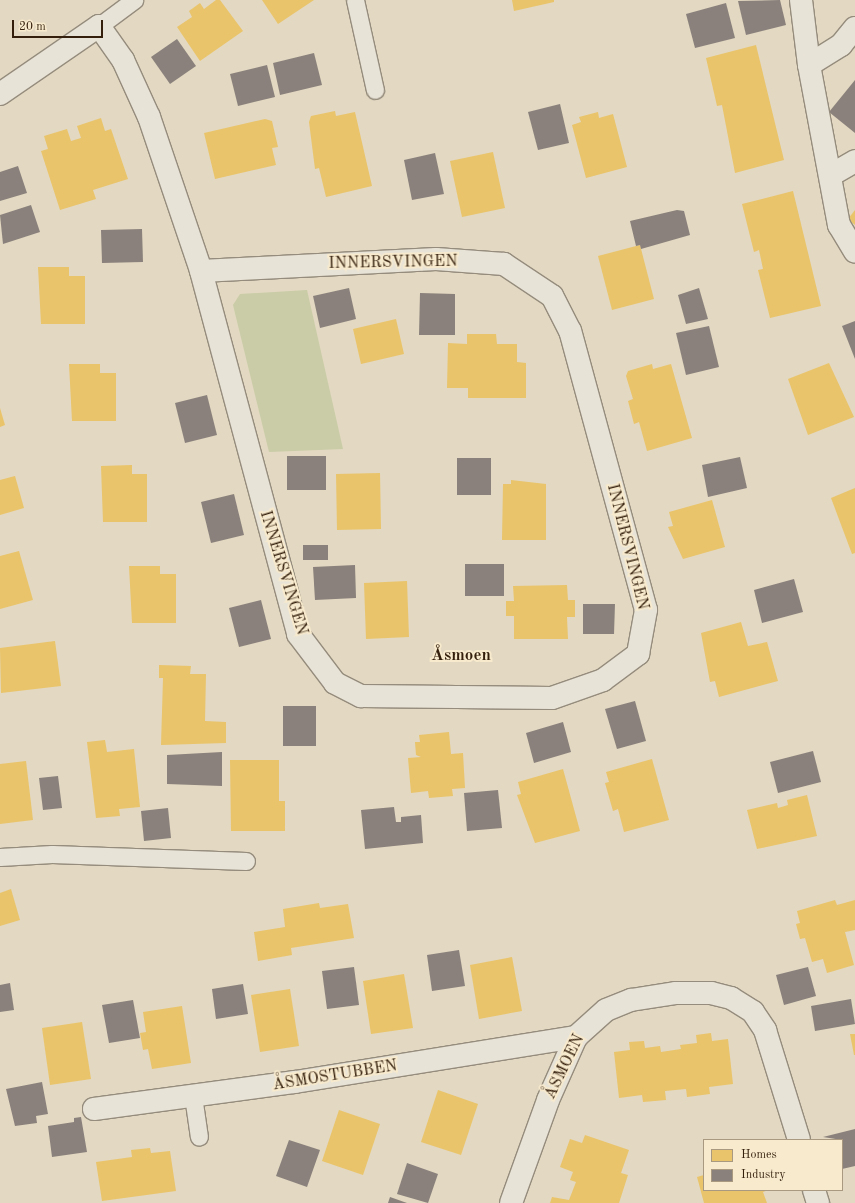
<!DOCTYPE html>
<meta charset="utf-8">
<style>
body{margin:0}
#map{position:relative;width:855px;height:1203px;overflow:hidden;background:#e3d8c1;font-family:"Old Standard TT",serif}
div>[style]{position:absolute}
.green>*{inset:0;background:#c9cca7}
.homes>*{inset:0;background:#e9c46a}
.industry>*{inset:0;background:#8a817c}
.roads{filter:drop-shadow(1px 0 #958c7d) drop-shadow(-1px 0 #958c7d) drop-shadow(0 1px #958c7d) drop-shadow(0 -1px #958c7d)}
.service>*{height:17px;margin:-8.5px;padding:0 8.5px;transform-origin:8.5px;border-radius:8.5px;background:#e8e3d7}
.minor>*{height:22px;margin:-11px;padding:0 11px;transform-origin:11px;border-radius:11px;background:#e8e3d7}
span{translate:-50% -50%;white-space:nowrap;text-align:center;line-height:1.15;-webkit-text-stroke:4px #f7eacd;paint-order:stroke}
.street-label{font-size:16px;color:#341f0c}
.neighbourhood-label{font-size:17px;color:#341f0c;font-weight:700}
.legend{position:absolute;left:703px;top:1139px;width:140px;height:52px;box-sizing:border-box;background:#f7eacd;border:1px solid #a99980;margin:0;padding:5px 7px;list-style:none;font-size:12px;color:#341f0c}
.legend li{display:flex;align-items:center;gap:8px;height:20px}
.legend b{width:20px;border:1px solid #a99980}
.scale{position:absolute;left:12px;top:20px;width:91px;height:18px;box-sizing:border-box;border:2px solid #341f0c;border-top:0;padding-left:5px;font-size:12px;line-height:14px;white-space:nowrap;color:#341f0c;-webkit-text-stroke:3px #f7eacd;paint-order:stroke}
</style>
<div id="map">
<div class="green">
<i style="clip-path:polygon(307px 290px,343px 449px,269px 452px,233px 305px,240px 294px)"></i>
</div>
<div class="homes">
<i style="clip-path:polygon(216px 0,220px 0,243px 31px,200px 61px,177px 27px,192px 17px,189px 11px,200px 3px,204px 9px)"></i>
<i style="clip-path:polygon(262px 0,314px 0,278px 24px)"></i>
<i style="clip-path:polygon(512px 0,554px 0,554px 2px,514px 11px)"></i>
<i style="clip-path:polygon(756px 45px,784px 160px,735px 173px,722px 105px,717px 106px,706px 58px)"></i>
<i style="clip-path:polygon(335px 111px,336px 116px,355px 112px,372px 186px,326px 197px,319px 168px,315px 169px,309px 122px,311px 116px)"></i>
<i style="clip-path:polygon(598px 112px,599px 118px,613px 114px,627px 167px,586px 178px,572px 125px,581px 122px,579px 117px)"></i>
<i style="clip-path:polygon(101px 118px,105px 131px,111px 129px,128px 179px,93px 190px,96px 199px,60px 210px,41px 151px,48px 149px,44px 136px,67px 129px,71px 141px,81px 138px,77px 126px)"></i>
<i style="clip-path:polygon(265px 119px,272px 121px,278px 147px,272px 148px,276px 165px,215px 179px,204px 133px)"></i>
<i style="clip-path:polygon(493px 152px,505px 208px,462px 217px,450px 161px)"></i>
<i style="clip-path:polygon(793px 191px,821px 306px,770px 318px,758px 270px,763px 269px,759px 250px,754px 252px,742px 204px)"></i>
<i style="clip-path:polygon(855px 210px,855px 225px,848px 219px)"></i>
<i style="clip-path:polygon(640px 245px,654px 299px,612px 310px,598px 256px)"></i>
<i style="clip-path:polygon(38px 267px,69px 267px,69px 276px,85px 276px,85px 324px,41px 324px)"></i>
<i style="clip-path:polygon(396px 319px,404px 354px,361px 364px,353px 329px)"></i>
<i style="clip-path:polygon(467px 334px,496px 334px,497px 344px,517px 344px,517px 362px,526px 363px,526px 398px,468px 398px,468px 388px,447px 388px,448px 343px,467px 344px)"></i>
<i style="clip-path:polygon(829px 363px,854px 417px,808px 435px,788px 379px)"></i>
<i style="clip-path:polygon(69px 364px,100px 364px,100px 373px,116px 373px,116px 421px,72px 421px)"></i>
<i style="clip-path:polygon(652px 364px,653px 369px,671px 364px,692px 438px,647px 451px,639px 422px,634px 424px,628px 401px,633px 399px,626px 376px,628px 371px)"></i>
<i style="clip-path:polygon(0 408px,5px 425px,0 427px)"></i>
<i style="clip-path:polygon(132px 465px,132px 474px,147px 474px,147px 522px,103px 522px,101px 466px)"></i>
<i style="clip-path:polygon(380px 473px,381px 529px,337px 530px,336px 474px)"></i>
<i style="clip-path:polygon(15px 476px,24px 508px,0 515px,0 480px)"></i>
<i style="clip-path:polygon(511px 480px,546px 484px,546px 540px,502px 540px,503px 484px,511px 484px)"></i>
<i style="clip-path:polygon(855px 488px,855px 553px,852px 554px,831px 498px)"></i>
<i style="clip-path:polygon(712px 500px,725px 547px,683px 559px,668px 527px,673px 526px,669px 512px)"></i>
<i style="clip-path:polygon(19px 551px,33px 600px,0 609px,0 556px)"></i>
<i style="clip-path:polygon(129px 566px,160px 566px,160px 574px,176px 574px,176px 623px,132px 623px)"></i>
<i style="clip-path:polygon(407px 581px,409px 637px,366px 639px,364px 583px)"></i>
<i style="clip-path:polygon(567px 585px,568px 600px,575px 600px,575px 617px,567px 617px,568px 639px,514px 639px,514px 616px,506px 616px,506px 601px,514px 601px,513px 586px)"></i>
<i style="clip-path:polygon(741px 622px,748px 646px,767px 642px,778px 681px,719px 697px,715px 681px,710px 682px,701px 633px)"></i>
<i style="clip-path:polygon(55px 641px,61px 686px,1px 693px,0 648px)"></i>
<i style="clip-path:polygon(159px 665px,191px 666px,190px 674px,206px 674px,205px 721px,226px 722px,226px 743px,161px 745px,163px 678px,159px 678px)"></i>
<i style="clip-path:polygon(449px 732px,451px 754px,463px 753px,465px 788px,452px 789px,453px 796px,429px 798px,428px 791px,411px 793px,408px 758px,421px 757px,416px 755px,415px 742px,420px 742px,419px 735px)"></i>
<i style="clip-path:polygon(105px 740px,107px 752px,134px 749px,140px 807px,119px 809px,120px 816px,96px 818px,87px 742px)"></i>
<i style="clip-path:polygon(652px 759px,669px 820px,624px 832px,618px 809px,613px 811px,605px 783px,609px 782px,606px 772px)"></i>
<i style="clip-path:polygon(230px 760px,279px 760px,279px 801px,285px 801px,285px 831px,231px 831px)"></i>
<i style="clip-path:polygon(26px 761px,33px 820px,0 824px,0 764px)"></i>
<i style="clip-path:polygon(563px 769px,580px 831px,535px 843px,517px 795px,521px 794px,518px 782px)"></i>
<i style="clip-path:polygon(807px 795px,817px 836px,757px 849px,747px 810px,777px 803px,778px 808px,788px 805px,787px 800px)"></i>
<i style="clip-path:polygon(11px 889px,20px 920px,0 926px,0 893px)"></i>
<i style="clip-path:polygon(835px 900px,837px 905px,855px 900px,855px 930px,845px 932px,854px 965px,827px 973px,823px 959px,812px 962px,805px 938px,800px 939px,796px 924px,800px 923px,797px 911px)"></i>
<i style="clip-path:polygon(319px 903px,320px 908px,348px 904px,354px 938px,291px 948px,292px 955px,258px 961px,254px 932px,285px 927px,283px 909px)"></i>
<i style="clip-path:polygon(512px 957px,522px 1011px,479px 1019px,470px 965px)"></i>
<i style="clip-path:polygon(404px 974px,413px 1028px,371px 1034px,363px 981px)"></i>
<i style="clip-path:polygon(290px 989px,299px 1046px,260px 1052px,251px 995px)"></i>
<i style="clip-path:polygon(182px 1006px,191px 1063px,152px 1069px,148px 1049px,143px 1050px,140px 1033px,146px 1032px,143px 1012px)"></i>
<i style="clip-path:polygon(82px 1022px,91px 1079px,50px 1085px,42px 1028px)"></i>
<i style="clip-path:polygon(711px 1033px,712px 1041px,728px 1039px,733px 1084px,709px 1087px,710px 1094px,687px 1097px,686px 1089px,665px 1091px,666px 1100px,643px 1102px,642px 1095px,619px 1098px,614px 1052px,630px 1050px,629px 1042px,644px 1041px,645px 1048px,660px 1046px,661px 1052px,681px 1049px,680px 1045px,697px 1043px,696px 1035px)"></i>
<i style="clip-path:polygon(850px 1034px,855px 1034px,855px 1055px,854px 1055px)"></i>
<i style="clip-path:polygon(438px 1090px,478px 1104px,461px 1155px,421px 1142px)"></i>
<i style="clip-path:polygon(339px 1110px,380px 1124px,363px 1175px,322px 1161px)"></i>
<i style="clip-path:polygon(585px 1135px,629px 1150px,621px 1173px,628px 1175px,619px 1203px,550px 1203px,552px 1197px,569px 1200px,576px 1182px,570px 1180px,573px 1172px,560px 1167px,570px 1139px,582px 1143px)"></i>
<i style="clip-path:polygon(150px 1148px,151px 1153px,170px 1151px,176px 1191px,102px 1201px,96px 1162px,132px 1157px,131px 1150px)"></i>
<i style="clip-path:polygon(704px 1175px,704px 1190px,768px 1190px,763px 1192px,767px 1203px,704px 1203px,697px 1177px)"></i>
</div>
<div class="industry">
<i style="clip-path:polygon(780px 0,786px 25px,746px 35px,738px 1px)"></i>
<i style="clip-path:polygon(726px 3px,735px 38px,695px 48px,686px 14px)"></i>
<i style="clip-path:polygon(177px 39px,196px 66px,170px 84px,151px 57px)"></i>
<i style="clip-path:polygon(314px 53px,322px 85px,280px 95px,273px 63px)"></i>
<i style="clip-path:polygon(267px 65px,275px 97px,238px 106px,230px 74px)"></i>
<i style="clip-path:polygon(855px 80px,855px 133px,829px 112px)"></i>
<i style="clip-path:polygon(560px 104px,569px 143px,538px 150px,528px 112px)"></i>
<i style="clip-path:polygon(435px 153px,444px 194px,412px 200px,404px 160px)"></i>
<i style="clip-path:polygon(18px 166px,27px 193px,0 201px,0 172px)"></i>
<i style="clip-path:polygon(31px 205px,40px 232px,3px 244px,0 215px)"></i>
<i style="clip-path:polygon(677px 210px,684px 211px,690px 235px,641px 249px,640px 245px,636px 246px,630px 221px)"></i>
<i style="clip-path:polygon(142px 229px,143px 262px,102px 263px,101px 230px)"></i>
<i style="clip-path:polygon(349px 288px,356px 319px,320px 328px,313px 296px)"></i>
<i style="clip-path:polygon(699px 288px,708px 319px,686px 324px,678px 295px)"></i>
<i style="clip-path:polygon(420px 293px,455px 294px,455px 335px,419px 335px)"></i>
<i style="clip-path:polygon(855px 321px,855px 359px,842px 326px)"></i>
<i style="clip-path:polygon(709px 326px,719px 367px,686px 375px,676px 333px)"></i>
<i style="clip-path:polygon(207px 395px,217px 435px,185px 443px,175px 403px)"></i>
<i style="clip-path:polygon(287px 456px,326px 456px,326px 490px,287px 490px)"></i>
<i style="clip-path:polygon(740px 457px,747px 488px,708px 497px,702px 465px)"></i>
<i style="clip-path:polygon(457px 458px,491px 458px,491px 495px,457px 495px)"></i>
<i style="clip-path:polygon(234px 494px,244px 535px,211px 543px,201px 502px)"></i>
<i style="clip-path:polygon(303px 545px,328px 545px,328px 560px,303px 560px)"></i>
<i style="clip-path:polygon(465px 564px,504px 564px,504px 596px,465px 596px)"></i>
<i style="clip-path:polygon(355px 565px,356px 598px,315px 600px,313px 567px)"></i>
<i style="clip-path:polygon(794px 579px,803px 612px,762px 623px,754px 590px)"></i>
<i style="clip-path:polygon(261px 600px,271px 639px,239px 647px,229px 608px)"></i>
<i style="clip-path:polygon(583px 604px,615px 604px,614px 634px,583px 634px)"></i>
<i style="clip-path:polygon(635px 701px,646px 741px,617px 749px,605px 709px)"></i>
<i style="clip-path:polygon(283px 706px,316px 706px,316px 746px,283px 746px)"></i>
<i style="clip-path:polygon(563px 722px,571px 752px,534px 763px,526px 733px)"></i>
<i style="clip-path:polygon(813px 751px,821px 782px,778px 793px,770px 762px)"></i>
<i style="clip-path:polygon(222px 752px,222px 786px,167px 784px,167px 755px)"></i>
<i style="clip-path:polygon(58px 776px,62px 808px,43px 810px,39px 778px)"></i>
<i style="clip-path:polygon(498px 790px,502px 828px,467px 831px,464px 793px)"></i>
<i style="clip-path:polygon(394px 807px,396px 822px,401px 822px,401px 817px,421px 815px,423px 843px,365px 849px,361px 810px)"></i>
<i style="clip-path:polygon(168px 808px,171px 838px,144px 841px,141px 811px)"></i>
<i style="clip-path:polygon(459px 950px,465px 986px,432px 991px,427px 955px)"></i>
<i style="clip-path:polygon(354px 967px,359px 1005px,327px 1009px,322px 971px)"></i>
<i style="clip-path:polygon(808px 967px,816px 996px,784px 1005px,776px 975px)"></i>
<i style="clip-path:polygon(10px 983px,14px 1010px,0 1012px,0 985px)"></i>
<i style="clip-path:polygon(243px 984px,248px 1014px,216px 1019px,212px 989px)"></i>
<i style="clip-path:polygon(851px 999px,855px 1024px,815px 1031px,811px 1006px)"></i>
<i style="clip-path:polygon(133px 1000px,140px 1038px,109px 1043px,102px 1005px)"></i>
<i style="clip-path:polygon(42px 1082px,48px 1114px,36px 1116px,37px 1123px,15px 1126px,6px 1089px)"></i>
<i style="clip-path:polygon(81px 1117px,87px 1152px,52px 1157px,48px 1126px,74px 1122px,74px 1118px)"></i>
<i style="clip-path:polygon(855px 1129px,855px 1166px,842px 1169px,842px 1140px,823px 1137px)"></i>
<i style="clip-path:polygon(289px 1140px,320px 1150px,307px 1187px,276px 1176px)"></i>
<i style="clip-path:polygon(407px 1163px,438px 1174px,428px 1203px,397px 1194px)"></i>
<i style="clip-path:polygon(390px 1197px,407px 1203px,388px 1203px)"></i>
</div>
<div class="roads">
<div class="service">
<i style="left:355px;top:0;width:92px;rotate:77.5deg"></i>
<i style="left:99px;top:26px;width:44px;rotate:-36.6deg"></i>
<i style="left:0;top:857px;width:52px;rotate:-3.3deg"></i>
<i style="left:52px;top:854px;width:194px;rotate:2.1deg"></i>
<i style="left:193px;top:1096px;width:41px;rotate:81.7deg"></i>
</div>
<div class="minor">
<i style="left:801px;top:0;width:65px;rotate:83deg"></i>
<i style="left:809px;top:65px;width:163px;rotate:79.4deg"></i>
<i style="left:839px;top:225px;width:31px;rotate:59deg"></i>
<i style="left:809px;top:65px;width:38px;rotate:-32deg"></i>
<i style="left:841px;top:45px;width:22px;rotate:-51deg"></i>
<i style="left:0;top:94px;width:120px;rotate:-34.5deg"></i>
<i style="left:99px;top:26px;width:42px;rotate:54.8deg"></i>
<i style="left:123px;top:60px;width:63px;rotate:65.5deg"></i>
<i style="left:149px;top:117px;width:163px;rotate:71.3deg"></i>
<i style="left:201px;top:271px;width:376px;rotate:75deg"></i>
<i style="left:298px;top:634px;width:61px;rotate:52.9deg"></i>
<i style="left:335px;top:683px;width:29px;rotate:27deg"></i>
<i style="left:361px;top:696px;width:191px;rotate:0.6deg"></i>
<i style="left:552px;top:698px;width:54px;rotate:-19.4deg"></i>
<i style="left:603px;top:680px;width:44px;rotate:-36.6deg"></i>
<i style="left:638px;top:654px;width:45px;rotate:-79.7deg"></i>
<i style="left:646px;top:610px;width:289px;rotate:-105.2deg"></i>
<i style="left:570px;top:331px;width:39px;rotate:-117deg"></i>
<i style="left:552px;top:296px;width:58px;rotate:-146.3deg"></i>
<i style="left:504px;top:264px;width:68px;rotate:-175.8deg"></i>
<i style="left:436px;top:259px;width:235px;rotate:177.1deg"></i>
<i style="left:831px;top:175px;width:28px;rotate:-30deg"></i>
<i style="left:94px;top:1109px;width:203px;rotate:-7.7deg"></i>
<i style="left:295px;top:1082px;width:285px;rotate:-9.1deg"></i>
<i style="left:814px;top:1190px;width:14px;rotate:73deg"></i>
<i style="left:511px;top:1203px;width:109px;rotate:-70.2deg"></i>
<i style="left:548px;top:1100px;width:69px;rotate:-66deg"></i>
<i style="left:576px;top:1037px;width:40px;rotate:-42deg"></i>
<i style="left:606px;top:1010px;width:27px;rotate:-22deg"></i>
<i style="left:631px;top:1000px;width:46px;rotate:-8.8deg"></i>
<i style="left:676px;top:993px;width:35px"></i>
<i style="left:711px;top:993px;width:21px;rotate:14deg"></i>
<i style="left:731px;top:998px;width:26px;rotate:32deg"></i>
<i style="left:753px;top:1012px;width:22px;rotate:56deg"></i>
<i style="left:765px;top:1030px;width:115px;rotate:72.8deg"></i>
</div>
</div>
<div class="street-label">
<span style="left:393px;top:263px;rotate:-1deg">INNERSVINGEN</span>
<span style="left:627px;top:547px;rotate:76deg">INNERSVINGEN</span>
<span style="left:283px;top:573px;rotate:73deg">INNERSVINGEN</span>
<span style="left:565px;top:1067px;rotate:-64deg">ÅSMOEN</span>
<span style="left:335px;top:1076px;rotate:-9deg">ÅSMOSTUBBEN</span>
</div>
<div class="neighbourhood-label">
<span style="left:461px;top:656px">Åsmoen</span>
</div>
<ul class="legend">
<li><b style="height:11px;background:#e9c46a"></b>Homes</li>
<li><b style="height:11px;background:#8a817c"></b>Industry</li>
</ul>
<div class="scale">20 m</div>
</div>
